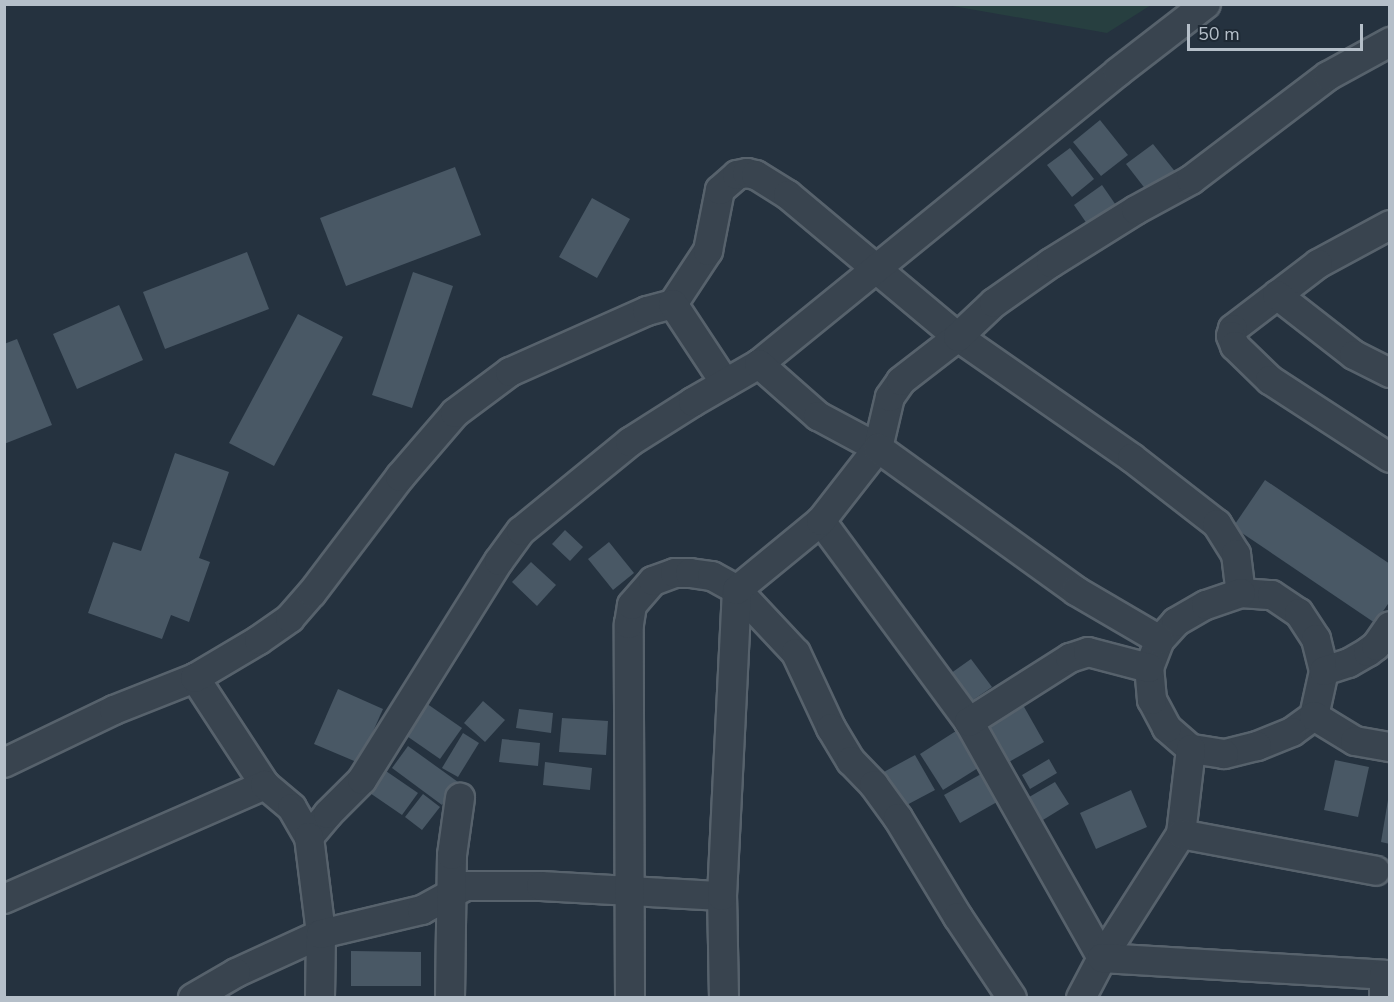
<!DOCTYPE html>
<style>
body{margin:0}
#map{position:relative;width:1394px;height:1002px;overflow:hidden;background:#25323f;font-family:"Nunito Sans",sans-serif}
div>[style]{position:absolute}
.green>*{inset:0;background:#273f40}
.building>*{inset:0;background:#495865}
.roads{filter:drop-shadow(2px 0 #57626c) drop-shadow(-2px 0 #57626c) drop-shadow(0 2px #57626c) drop-shadow(0 -2px #57626c)}
.minor>*{height:28px;margin:-14px;padding:0 14px;transform-origin:14px;border-radius:14px;background:#39444f}
span{translate:-50% -50%;white-space:nowrap;text-align:center;line-height:1.15;-webkit-text-stroke:4.5px #1e2934;paint-order:stroke}
.frame{position:absolute;inset:0;border:6px solid #b5bfc9;pointer-events:none}
.scale{position:absolute;left:1187px;top:24px;width:176px;height:27px;box-sizing:border-box;border:3px solid #b5bfc9;border-top:0;padding-left:8px;font-size:18px;line-height:21px;white-space:nowrap;color:#b5bfc9;-webkit-text-stroke:4px #1e2934;paint-order:stroke}
</style>
<div id="map">
<div class="green">
<i style="clip-path:polygon(947px 5px,1151px 4px,1151px 5px,1107px 33px)"></i>
</div>
<div class="building">
<i style="clip-path:polygon(1100px 120px,1128px 155px,1101px 176px,1073px 142px)"></i>
<i style="clip-path:polygon(1153px 144px,1177px 174px,1150px 195px,1126px 164px)"></i>
<i style="clip-path:polygon(1070px 148px,1094px 179px,1072px 197px,1047px 165px)"></i>
<i style="clip-path:polygon(455px 167px,481px 235px,346px 286px,320px 218px)"></i>
<i style="clip-path:polygon(1102px 185px,1120px 211px,1092px 231px,1074px 205px)"></i>
<i style="clip-path:polygon(592px 198px,630px 219px,597px 278px,559px 257px)"></i>
<i style="clip-path:polygon(247px 252px,269px 309px,165px 349px,143px 292px)"></i>
<i style="clip-path:polygon(413px 272px,453px 286px,412px 408px,372px 395px)"></i>
<i style="clip-path:polygon(119px 305px,143px 360px,77px 389px,53px 334px)"></i>
<i style="clip-path:polygon(298px 314px,343px 337px,274px 466px,229px 443px)"></i>
<i style="clip-path:polygon(17px 339px,52px 425px,4px 444px,4px 344px)"></i>
<i style="clip-path:polygon(175px 453px,229px 472px,199px 558px,210px 562px,189px 622px,171px 615px,162px 639px,88px 613px,113px 542px,141px 551px)"></i>
<i style="clip-path:polygon(1265px 480px,1390px 564px,1390px 601px,1375px 623px,1233px 527px)"></i>
<i style="clip-path:polygon(565px 530px,583px 547px,570px 561px,552px 544px)"></i>
<i style="clip-path:polygon(609px 542px,634px 573px,613px 590px,588px 559px)"></i>
<i style="clip-path:polygon(531px 562px,556px 585px,537px 606px,512px 582px)"></i>
<i style="clip-path:polygon(971px 659px,992px 687px,967px 704px,947px 676px)"></i>
<i style="clip-path:polygon(338px 689px,383px 709px,359px 763px,314px 744px)"></i>
<i style="clip-path:polygon(423px 701px,462px 728px,440px 759px,401px 732px)"></i>
<i style="clip-path:polygon(483px 701px,505px 720px,485px 742px,464px 723px)"></i>
<i style="clip-path:polygon(1023px 705px,1044px 742px,1009px 762px,988px 725px)"></i>
<i style="clip-path:polygon(519px 709px,553px 713px,551px 733px,516px 728px)"></i>
<i style="clip-path:polygon(562px 718px,608px 721px,606px 755px,559px 752px)"></i>
<i style="clip-path:polygon(956px 731px,978px 768px,943px 790px,920px 754px)"></i>
<i style="clip-path:polygon(463px 733px,479px 743px,458px 777px,442px 768px)"></i>
<i style="clip-path:polygon(502px 739px,540px 743px,538px 766px,499px 762px)"></i>
<i style="clip-path:polygon(408px 746px,458px 782px,442px 805px,392px 768px)"></i>
<i style="clip-path:polygon(915px 755px,935px 790px,901px 808px,882px 773px)"></i>
<i style="clip-path:polygon(1049px 759px,1057px 773px,1030px 789px,1022px 775px)"></i>
<i style="clip-path:polygon(1335px 760px,1369px 767px,1358px 817px,1324px 810px)"></i>
<i style="clip-path:polygon(545px 762px,592px 768px,590px 790px,543px 785px)"></i>
<i style="clip-path:polygon(383px 769px,418px 793px,402px 815px,367px 791px)"></i>
<i style="clip-path:polygon(981px 774px,997px 802px,960px 823px,944px 795px)"></i>
<i style="clip-path:polygon(1055px 782px,1069px 804px,1038px 823px,1024px 800px)"></i>
<i style="clip-path:polygon(1131px 790px,1147px 827px,1096px 849px,1080px 813px)"></i>
<i style="clip-path:polygon(423px 794px,440px 807px,422px 830px,405px 817px)"></i>
<i style="clip-path:polygon(1388px 800px,1390px 800px,1390px 844px,1381px 842px)"></i>
<i style="clip-path:polygon(351px 951px,421px 952px,421px 986px,351px 986px)"></i>
</div>
<div class="roads">
<div class="minor">
<i style="left:1390px;top:225px;width:82px;rotate:151.6deg"></i>
<i style="left:1318px;top:264px;width:107px;rotate:142.6deg"></i>
<i style="left:1233px;top:329px;width:7px;rotate:106deg"></i>
<i style="left:1231px;top:336px;width:11px;rotate:68deg"></i>
<i style="left:1235px;top:346px;width:49px;rotate:44.2deg"></i>
<i style="left:1270px;top:380px;width:143px;rotate:33deg"></i>
<i style="left:1277px;top:295px;width:98px;rotate:37.9deg"></i>
<i style="left:1354px;top:355px;width:40px;rotate:26.6deg"></i>
<i style="left:673px;top:304px;width:64px;rotate:-56.6deg"></i>
<i style="left:708px;top:251px;width:62px;rotate:-78.9deg"></i>
<i style="left:720px;top:190px;width:23px;rotate:-41deg"></i>
<i style="left:737px;top:175px;width:10px;rotate:-11deg"></i>
<i style="left:747px;top:173px;width:9px;rotate:13deg"></i>
<i style="left:756px;top:175px;width:38px;rotate:32deg"></i>
<i style="left:788px;top:195px;width:222px;rotate:39.9deg"></i>
<i style="left:958px;top:337px;width:212px;rotate:34.8deg"></i>
<i style="left:1132px;top:458px;width:108px;rotate:37.8deg"></i>
<i style="left:1217px;top:524px;width:36px;rotate:58deg"></i>
<i style="left:1236px;top:554px;width:39px;rotate:83deg"></i>
<i style="left:759px;top:364px;width:463px;rotate:-39.1deg"></i>
<i style="left:1118px;top:72px;width:111px;rotate:-37.7deg"></i>
<i style="left:821px;top:521px;width:250px;rotate:53.6deg"></i>
<i style="left:969px;top:722px;width:271px;rotate:60.6deg"></i>
<i style="left:1102px;top:958px;width:147px;rotate:-57.5deg"></i>
<i style="left:1241px;top:593px;width:31px;rotate:4deg"></i>
<i style="left:1272px;top:595px;width:32px;rotate:34deg"></i>
<i style="left:1299px;top:613px;width:31px;rotate:57deg"></i>
<i style="left:1316px;top:639px;width:33px;rotate:76deg"></i>
<i style="left:1324px;top:671px;width:46px;rotate:102.5deg"></i>
<i style="left:1314px;top:716px;width:27px;rotate:144deg"></i>
<i style="left:1292px;top:732px;width:38px;rotate:158deg"></i>
<i style="left:1257px;top:746px;width:34px;rotate:166deg"></i>
<i style="left:1224px;top:754px;width:33px;rotate:-171deg"></i>
<i style="left:1191px;top:749px;width:32px;rotate:-139deg"></i>
<i style="left:1167px;top:728px;width:32px;rotate:-118deg"></i>
<i style="left:1152px;top:700px;width:32px;rotate:-95deg"></i>
<i style="left:1149px;top:668px;width:30px;rotate:-69deg"></i>
<i style="left:1160px;top:640px;width:24px;rotate:-48deg"></i>
<i style="left:1176px;top:622px;width:34px;rotate:-30deg"></i>
<i style="left:1206px;top:605px;width:37px;rotate:-19deg"></i>
<i style="left:1324px;top:671px;width:26px;rotate:-18deg"></i>
<i style="left:1349px;top:663px;width:22px;rotate:-30deg"></i>
<i style="left:1368px;top:652px;width:10px;rotate:-37deg"></i>
<i style="left:1376px;top:646px;width:24px;rotate:-55deg"></i>
<i style="left:1314px;top:716px;width:48px;rotate:31.4deg"></i>
<i style="left:1355px;top:741px;width:36px;rotate:10deg"></i>
<i style="left:969px;top:722px;width:120px;rotate:-32.4deg"></i>
<i style="left:1070px;top:658px;width:19px;rotate:-18deg"></i>
<i style="left:1088px;top:652px;width:63px;rotate:14.7deg"></i>
<i style="left:1191px;top:749px;width:86px;rotate:96.7deg"></i>
<i style="left:1181px;top:834px;width:198px;rotate:10.7deg"></i>
<i style="left:4px;top:763px;width:122px;rotate:-25.7deg"></i>
<i style="left:114px;top:710px;width:87px;rotate:-21.6deg"></i>
<i style="left:265px;top:785px;width:128px;rotate:-123.2deg"></i>
<i style="left:195px;top:678px;width:74px;rotate:-30.7deg"></i>
<i style="left:259px;top:640px;width:38px;rotate:-35deg"></i>
<i style="left:290px;top:618px;width:33px;rotate:-49deg"></i>
<i style="left:312px;top:593px;width:146px;rotate:-52.8deg"></i>
<i style="left:400px;top:477px;width:84px;rotate:-49.3deg"></i>
<i style="left:455px;top:413px;width:69px;rotate:-36.7deg"></i>
<i style="left:510px;top:372px;width:150px;rotate:-24deg"></i>
<i style="left:647px;top:311px;width:27px;rotate:-15deg"></i>
<i style="left:673px;top:304px;width:95px;rotate:56.6deg"></i>
<i style="left:309px;top:837px;width:30px;rotate:-50deg"></i>
<i style="left:328px;top:814px;width:48px;rotate:-45deg"></i>
<i style="left:362px;top:780px;width:258px;rotate:-58deg"></i>
<i style="left:499px;top:561px;width:37px;rotate:-54deg"></i>
<i style="left:521px;top:531px;width:141px;rotate:-39.2deg"></i>
<i style="left:630px;top:442px;width:75px;rotate:-32.4deg"></i>
<i style="left:693px;top:402px;width:76px;rotate:-29.9deg"></i>
<i style="left:759px;top:364px;width:79px;rotate:41.4deg"></i>
<i style="left:818px;top:416px;width:68px;rotate:28.1deg"></i>
<i style="left:878px;top:448px;width:52px;rotate:-76.8deg"></i>
<i style="left:890px;top:397px;width:19px;rotate:-55deg"></i>
<i style="left:901px;top:381px;width:72px;rotate:-37.7deg"></i>
<i style="left:958px;top:337px;width:50px;rotate:-43.4deg"></i>
<i style="left:994px;top:303px;width:70px;rotate:-35.1deg"></i>
<i style="left:1051px;top:263px;width:100px;rotate:-31.9deg"></i>
<i style="left:1136px;top:210px;width:63px;rotate:-28.6deg"></i>
<i style="left:1191px;top:180px;width:172px;rotate:-37.2deg"></i>
<i style="left:1328px;top:76px;width:71px;rotate:-28.7deg"></i>
<i style="left:4px;top:899px;width:285px;rotate:-23.6deg"></i>
<i style="left:265px;top:785px;width:35px;rotate:40deg"></i>
<i style="left:292px;top:808px;width:34px;rotate:60deg"></i>
<i style="left:309px;top:837px;width:98px;rotate:82.9deg"></i>
<i style="left:321px;top:934px;width:94px;rotate:155.4deg"></i>
<i style="left:236px;top:973px;width:50px;rotate:149.8deg"></i>
<i style="left:320px;top:998px;width:64px;rotate:-89.1deg"></i>
<i style="left:321px;top:934px;width:104px;rotate:-13.4deg"></i>
<i style="left:422px;top:910px;width:50px;rotate:-28.6deg"></i>
<i style="left:466px;top:886px;width:75px"></i>
<i style="left:541px;top:886px;width:181px;rotate:3.2deg"></i>
<i style="left:450px;top:998px;width:143px;rotate:-89.2deg"></i>
<i style="left:452px;top:855px;width:58px;rotate:-82deg"></i>
<i style="left:630px;top:998px;width:374px;rotate:-90.2deg"></i>
<i style="left:629px;top:624px;width:19px;rotate:-81deg"></i>
<i style="left:632px;top:605px;width:32px;rotate:-49deg"></i>
<i style="left:653px;top:581px;width:23px;rotate:-20deg"></i>
<i style="left:675px;top:573px;width:15px"></i>
<i style="left:690px;top:573px;width:22px;rotate:8deg"></i>
<i style="left:712px;top:576px;width:29px;rotate:29deg"></i>
<i style="left:737px;top:590px;width:86px;rotate:46.9deg"></i>
<i style="left:796px;top:653px;width:83px;rotate:65deg"></i>
<i style="left:831px;top:728px;width:39px;rotate:59deg"></i>
<i style="left:851px;top:761px;width:33px;rotate:46deg"></i>
<i style="left:874px;top:785px;width:41px;rotate:54deg"></i>
<i style="left:898px;top:818px;width:116px;rotate:58.8deg"></i>
<i style="left:958px;top:917px;width:97px;rotate:56.3deg"></i>
<i style="left:724px;top:998px;width:102px;rotate:-91.1deg"></i>
<i style="left:722px;top:896px;width:306px;rotate:-87.2deg"></i>
<i style="left:737px;top:590px;width:109px;rotate:-39.4deg"></i>
<i style="left:821px;top:521px;width:93px;rotate:-52deg"></i>
<i style="left:878px;top:448px;width:244px;rotate:35.8deg"></i>
<i style="left:1076px;top:591px;width:97px;rotate:30.3deg"></i>
<i style="left:1081px;top:998px;width:45px;rotate:-62.3deg"></i>
<i style="left:1102px;top:958px;width:283px;rotate:3.4deg"></i>
<i style="left:1384px;top:975px;width:23px;rotate:90deg"></i>
</div>
</div>
<div class="frame"></div>
<div class="scale">50 m</div>
</div>
